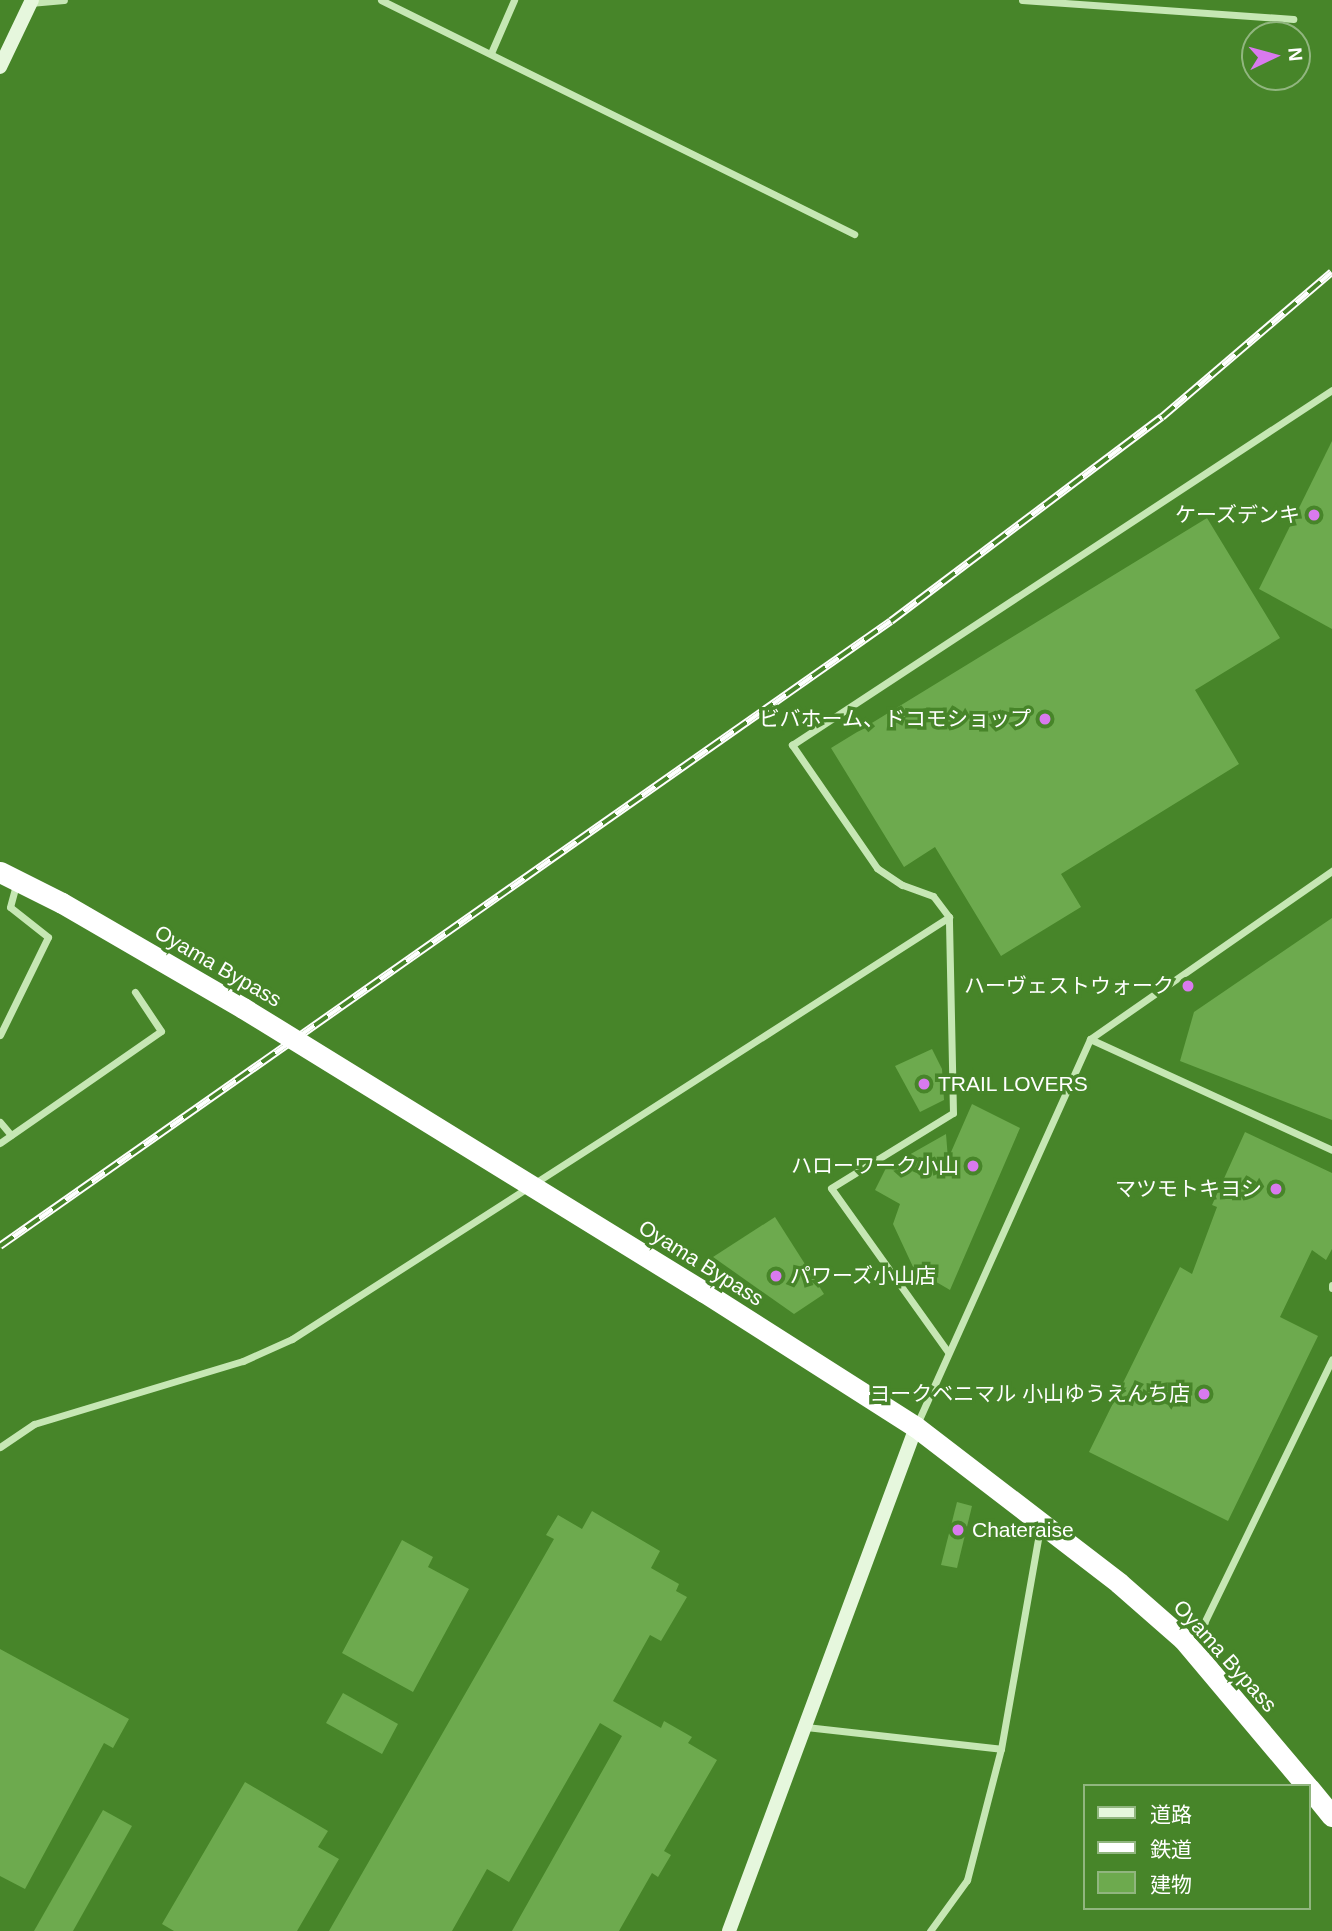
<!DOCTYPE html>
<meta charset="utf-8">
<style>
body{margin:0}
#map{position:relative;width:1332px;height:1931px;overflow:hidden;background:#478529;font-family:Helvetica,"Noto Sans JP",sans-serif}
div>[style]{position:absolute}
.building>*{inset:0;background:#6daa4e}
.street>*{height:7px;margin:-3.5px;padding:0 3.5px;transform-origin:3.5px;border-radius:3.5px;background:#c6e7b4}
.secondary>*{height:14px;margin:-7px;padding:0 7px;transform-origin:7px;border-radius:7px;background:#e6f7dd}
.highway>*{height:21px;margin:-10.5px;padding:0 10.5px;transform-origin:10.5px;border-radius:10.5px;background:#fff}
.rail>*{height:8px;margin-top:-4px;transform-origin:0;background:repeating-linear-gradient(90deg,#478529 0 16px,#fff 0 32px);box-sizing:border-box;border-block:2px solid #fff}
.highway-bridge>*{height:21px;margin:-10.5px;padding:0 10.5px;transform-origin:10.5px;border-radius:10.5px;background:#fff}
.dots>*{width:19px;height:19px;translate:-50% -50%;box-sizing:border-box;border:4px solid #478529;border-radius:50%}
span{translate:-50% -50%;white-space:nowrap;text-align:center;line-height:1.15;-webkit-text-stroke:7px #478529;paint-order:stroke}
.poi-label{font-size:21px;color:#fff}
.right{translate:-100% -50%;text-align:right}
.left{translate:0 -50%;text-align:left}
.street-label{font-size:21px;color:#fff}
.legend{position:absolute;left:1083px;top:1784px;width:228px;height:126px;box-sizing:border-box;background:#478529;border:2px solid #91b67f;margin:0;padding:9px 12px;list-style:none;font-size:21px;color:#fff}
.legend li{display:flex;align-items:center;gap:14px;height:35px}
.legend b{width:35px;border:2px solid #91b67f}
.north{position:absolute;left:1241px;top:21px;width:70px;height:70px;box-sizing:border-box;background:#478529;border:2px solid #91b67f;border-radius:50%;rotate:85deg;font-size:19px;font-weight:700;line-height:28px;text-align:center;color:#fff}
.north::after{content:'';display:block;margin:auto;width:24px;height:32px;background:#d97aee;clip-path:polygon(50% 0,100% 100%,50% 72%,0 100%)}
</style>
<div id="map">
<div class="building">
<i style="clip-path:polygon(1332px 441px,1332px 629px,1259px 589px)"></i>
<i style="clip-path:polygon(1207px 518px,1280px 638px,1195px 690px,1239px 764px,1061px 874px,1081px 907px,1001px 956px,935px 847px,904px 867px,831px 748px)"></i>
<i style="clip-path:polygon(1332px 918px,1332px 1120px,1180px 1061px,1194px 1012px)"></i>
<i style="clip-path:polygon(932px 1049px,942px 1069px,944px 1100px,920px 1112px,895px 1066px)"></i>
<i style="clip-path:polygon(972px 1104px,1020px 1128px,950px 1290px,914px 1269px,893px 1224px,900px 1204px,875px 1190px,886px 1168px,946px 1134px,948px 1159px)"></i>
<i style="clip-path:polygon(1245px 1132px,1332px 1173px,1332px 1249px,1326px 1260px,1312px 1250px,1280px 1317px,1318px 1336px,1228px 1521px,1089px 1452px,1180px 1267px,1192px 1274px,1217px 1207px,1212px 1205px)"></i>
<i style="clip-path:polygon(775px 1217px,824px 1294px,794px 1314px,713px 1257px)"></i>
<i style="clip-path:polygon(957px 1502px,972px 1506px,957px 1568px,941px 1565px)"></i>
<i style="clip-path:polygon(592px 1511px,660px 1551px,651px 1568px,679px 1584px,676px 1591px,687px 1597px,661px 1641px,650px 1635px,613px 1701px,661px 1728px,664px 1721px,692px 1737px,688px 1743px,717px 1760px,664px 1851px,671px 1855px,658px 1877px,652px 1873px,619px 1931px,512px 1931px,622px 1736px,600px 1723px,509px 1882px,487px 1869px,452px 1931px,329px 1931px,554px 1539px,546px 1535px,558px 1515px,582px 1529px)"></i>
<i style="clip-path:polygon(402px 1540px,433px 1557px,428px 1567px,469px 1589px,413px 1692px,342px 1653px)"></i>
<i style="clip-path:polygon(0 1649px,129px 1719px,113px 1748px,104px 1743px,25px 1889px,0 1876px)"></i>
<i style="clip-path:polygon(343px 1693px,398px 1724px,382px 1754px,326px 1723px)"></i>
<i style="clip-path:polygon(245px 1782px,328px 1831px,318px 1847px,339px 1859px,297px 1931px,174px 1931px,162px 1924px)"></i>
<i style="clip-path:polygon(103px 1810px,132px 1826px,73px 1931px,34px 1931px)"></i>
</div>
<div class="street">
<i style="left:381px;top:0;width:528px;rotate:26.32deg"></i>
<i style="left:1022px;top:0;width:272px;rotate:4deg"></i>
<i style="left:30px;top:3px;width:34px;rotate:-5deg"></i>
<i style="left:491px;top:53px;width:58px;rotate:-66.5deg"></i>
<i style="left:0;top:1035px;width:109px;rotate:-63.9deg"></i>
<i style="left:48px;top:937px;width:48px;rotate:-141.7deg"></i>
<i style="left:10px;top:907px;width:24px;rotate:-75deg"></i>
<i style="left:1090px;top:1039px;width:266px;rotate:24.6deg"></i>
<i style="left:0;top:1122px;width:17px;rotate:50deg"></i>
<i style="left:0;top:1143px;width:196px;rotate:-34.8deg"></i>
<i style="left:161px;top:1031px;width:47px;rotate:-123.7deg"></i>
<i style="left:1332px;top:1285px;width:3px;rotate:90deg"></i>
<i style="left:948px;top:1352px;width:201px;rotate:-125.5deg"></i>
<i style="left:831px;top:1188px;width:143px;rotate:-31.6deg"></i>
<i style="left:953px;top:1113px;width:196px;rotate:-91.2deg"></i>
<i style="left:949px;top:917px;width:26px;rotate:-127deg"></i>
<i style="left:933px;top:896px;width:33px;rotate:-160deg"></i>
<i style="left:902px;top:885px;width:30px;rotate:-146deg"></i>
<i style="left:877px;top:868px;width:150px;rotate:-124.6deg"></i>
<i style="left:792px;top:745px;width:646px;rotate:-33.32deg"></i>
<i style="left:917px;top:1424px;width:422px;rotate:-65.8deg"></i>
<i style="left:1090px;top:1039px;width:295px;rotate:-34.8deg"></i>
<i style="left:0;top:1447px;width:41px;rotate:-34.1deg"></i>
<i style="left:34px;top:1424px;width:218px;rotate:-16.8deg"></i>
<i style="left:243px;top:1361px;width:54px;rotate:-24.2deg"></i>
<i style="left:292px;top:1339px;width:781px;rotate:-32.71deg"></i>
<i style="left:1185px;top:1637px;width:24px;rotate:-36deg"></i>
<i style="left:1204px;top:1623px;width:293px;rotate:-64.1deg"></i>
<i style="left:806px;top:1727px;width:196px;rotate:6.4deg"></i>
<i style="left:930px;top:1931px;width:63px;rotate:-54deg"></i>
<i style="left:967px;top:1880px;width:135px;rotate:-75.5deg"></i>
<i style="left:1001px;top:1749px;width:224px;rotate:-80deg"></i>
</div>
<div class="secondary">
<i style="left:0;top:67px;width:74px;rotate:-64.5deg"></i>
<i style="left:729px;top:1931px;width:538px;rotate:-69.64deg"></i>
</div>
<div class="highway">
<i style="left:0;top:872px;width:69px;rotate:26.6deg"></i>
<i style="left:704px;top:1292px;width:251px;rotate:32.5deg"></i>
<i style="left:916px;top:1427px;width:256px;rotate:37.5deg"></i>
<i style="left:1119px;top:1583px;width:85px;rotate:41.2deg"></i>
<i style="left:1183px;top:1639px;width:192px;rotate:49.9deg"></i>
<i style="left:1309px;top:1788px;width:36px;rotate:51deg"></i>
</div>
<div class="rail">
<i style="left:0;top:1246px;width:1088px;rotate:-35.05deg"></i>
<i style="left:891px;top:621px;width:339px;rotate:-37deg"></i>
<i style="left:1162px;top:417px;width:223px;rotate:-40.5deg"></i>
</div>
<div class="highway-bridge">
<i style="left:62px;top:903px;width:209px;rotate:30.1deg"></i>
<i style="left:243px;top:1008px;width:541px;rotate:31.64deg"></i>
</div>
<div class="dots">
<i style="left:1314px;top:515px;background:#d97aee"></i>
<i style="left:1045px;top:719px;background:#d97aee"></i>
<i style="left:1188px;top:986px;background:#d97aee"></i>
<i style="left:924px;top:1084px;background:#d97aee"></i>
<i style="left:973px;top:1166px;background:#d97aee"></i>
<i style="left:1276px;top:1189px;background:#d97aee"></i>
<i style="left:776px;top:1276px;background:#d97aee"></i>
<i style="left:1204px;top:1394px;background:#d97aee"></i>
<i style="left:958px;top:1530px;background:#d97aee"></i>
</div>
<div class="poi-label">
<span class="right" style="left:1300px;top:515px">ケーズデンキ</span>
<span class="right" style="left:1031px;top:719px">ビバホーム、ドコモショップ</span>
<span class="right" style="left:1174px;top:986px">ハーヴェストウォーク</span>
<span class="left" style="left:938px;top:1084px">TRAIL LOVERS</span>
<span class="right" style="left:959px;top:1166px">ハローワーク小山</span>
<span class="right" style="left:1262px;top:1189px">マツモトキヨシ</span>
<span class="left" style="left:790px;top:1276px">パワーズ小山店</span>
<span class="right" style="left:1190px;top:1394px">ヨークベニマル 小山ゆうえんち店</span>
<span class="left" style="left:972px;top:1530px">Chateraise</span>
</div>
<div class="street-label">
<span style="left:218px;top:966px;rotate:30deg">Oyama Bypass</span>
<span style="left:701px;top:1263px;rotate:32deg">Oyama Bypass</span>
<span style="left:1225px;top:1656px;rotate:48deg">Oyama Bypass</span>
</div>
<ul class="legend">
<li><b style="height:9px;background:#e6f7dd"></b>道路</li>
<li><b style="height:9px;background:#fff"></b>鉄道</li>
<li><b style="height:19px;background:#6daa4e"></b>建物</li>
</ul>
<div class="north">N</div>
</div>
